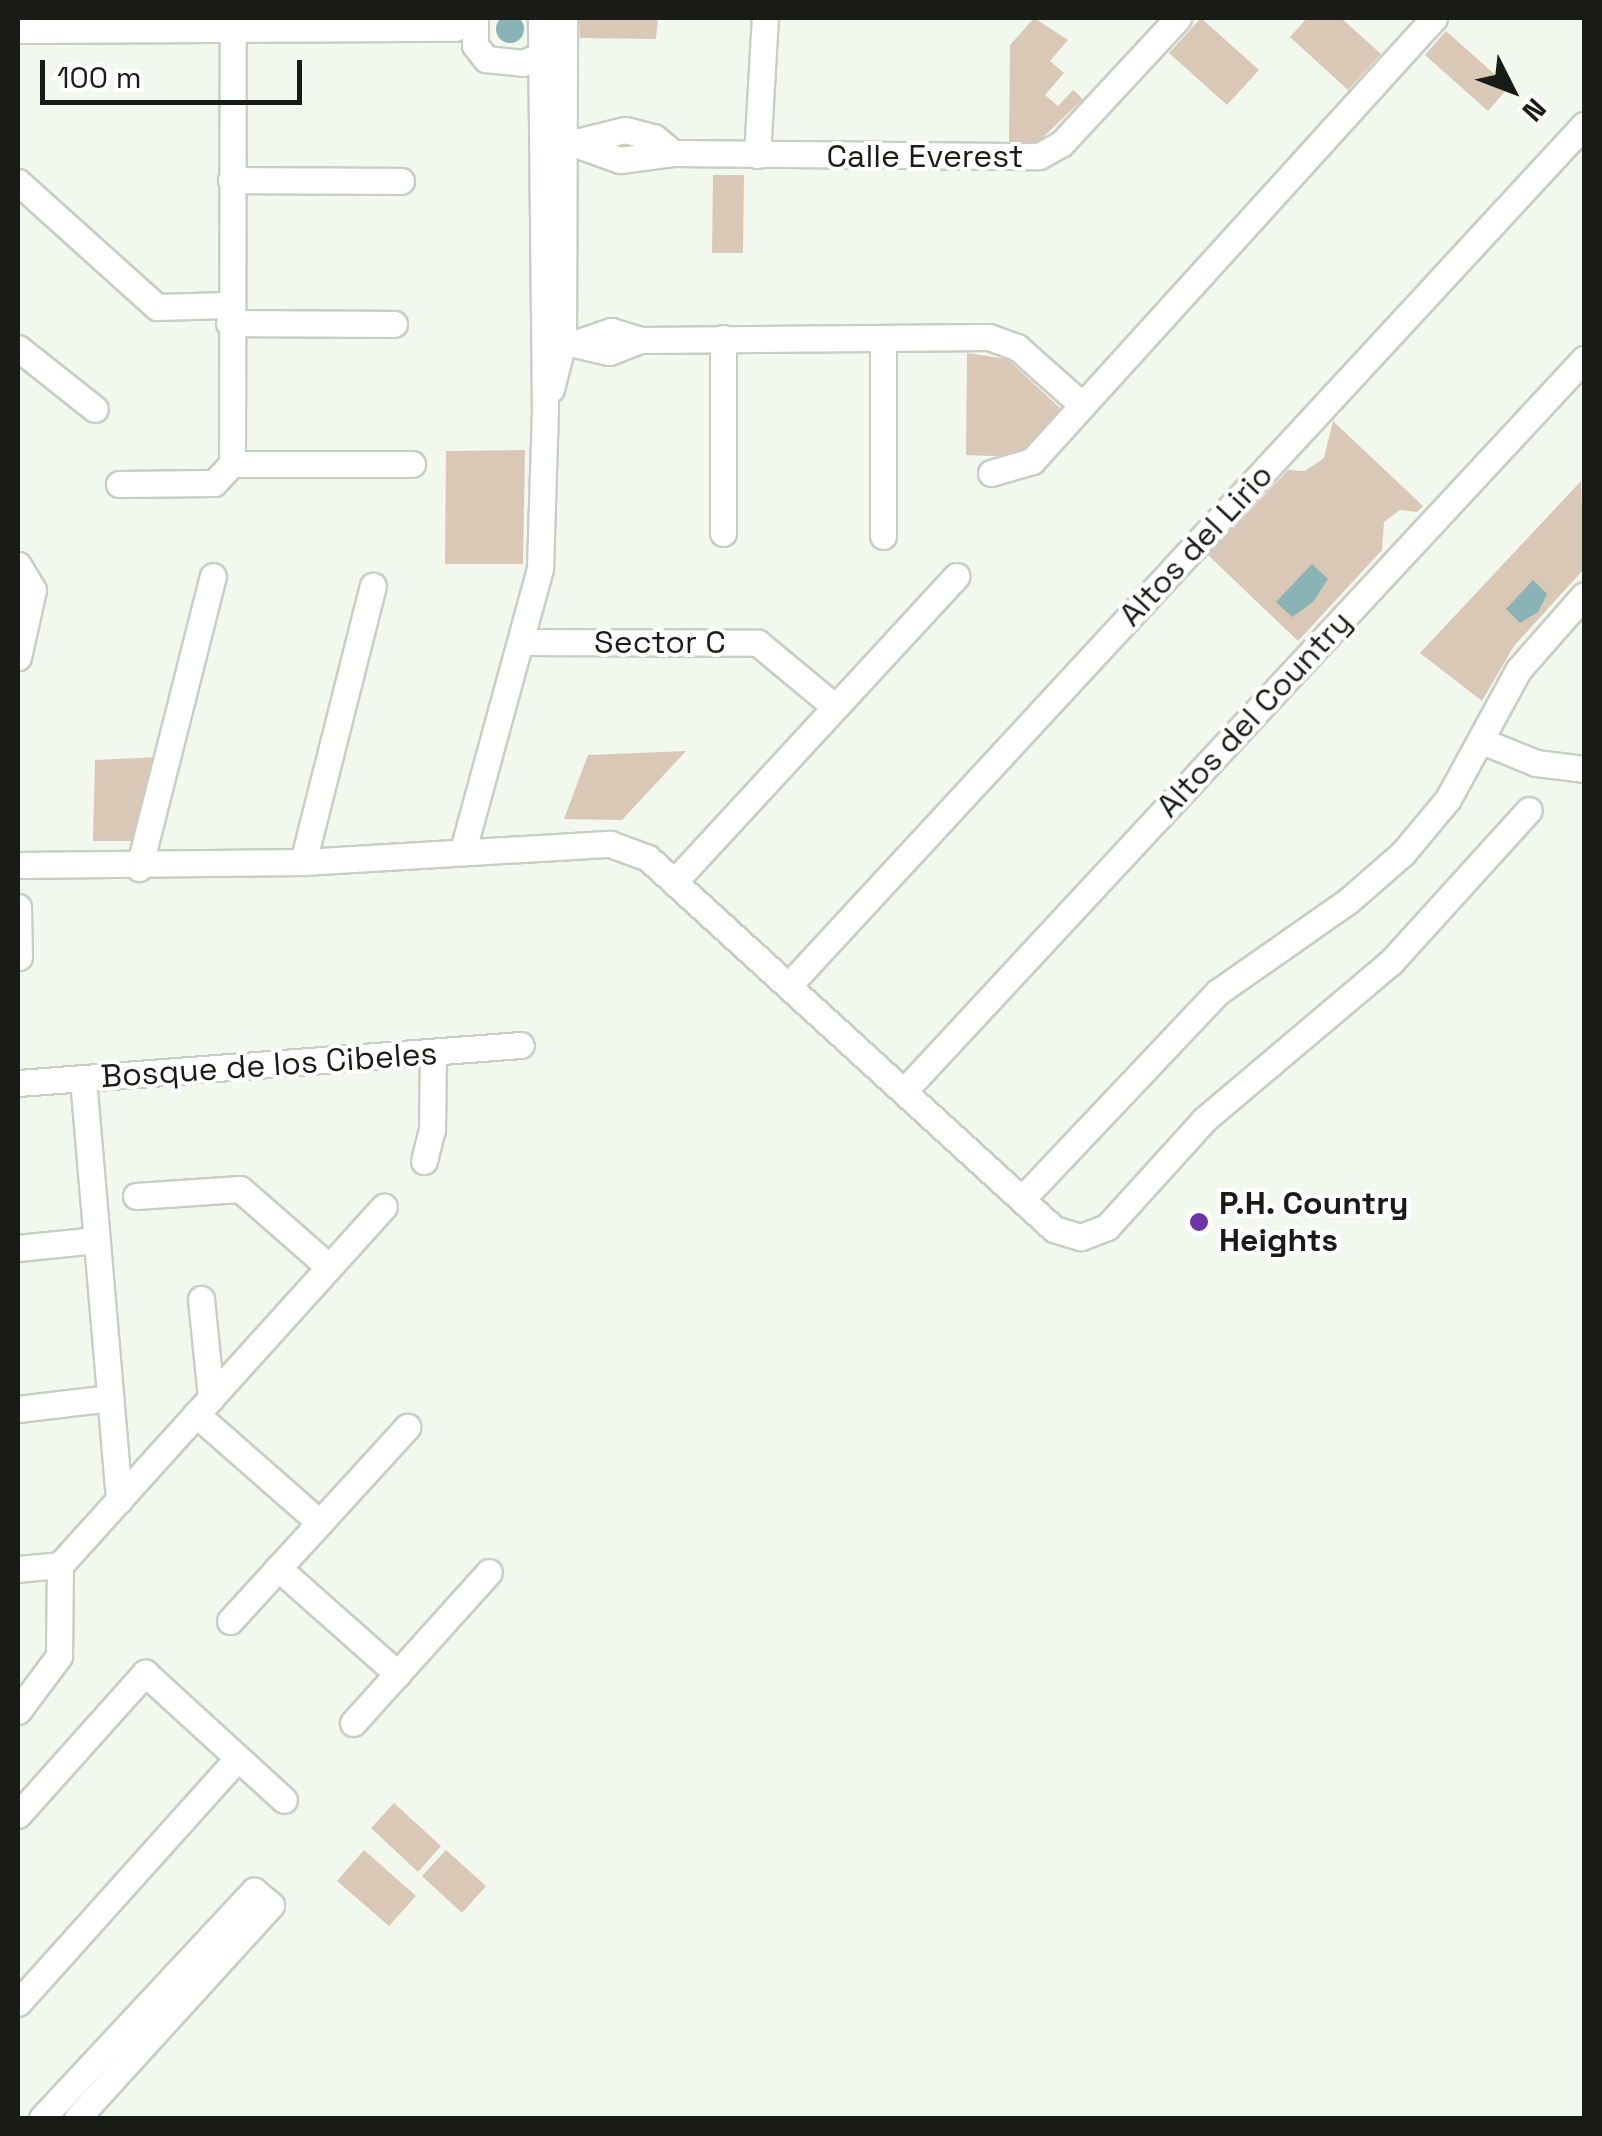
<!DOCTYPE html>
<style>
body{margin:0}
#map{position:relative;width:1602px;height:2136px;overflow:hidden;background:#f2f8ee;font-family:"Space Grotesk",sans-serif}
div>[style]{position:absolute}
.green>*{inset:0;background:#dac8b7}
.water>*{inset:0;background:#8ab3b5}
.round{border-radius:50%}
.roads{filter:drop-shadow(2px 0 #c8cec4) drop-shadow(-2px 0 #c8cec4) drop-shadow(0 2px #c8cec4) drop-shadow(0 -2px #c8cec4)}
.minor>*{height:25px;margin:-12.5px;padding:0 12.5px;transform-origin:12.5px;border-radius:12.5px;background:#fff}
.dots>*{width:28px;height:28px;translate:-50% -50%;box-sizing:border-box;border:5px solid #fff;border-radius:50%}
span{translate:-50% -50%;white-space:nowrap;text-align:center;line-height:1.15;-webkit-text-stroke:8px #fff;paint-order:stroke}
.street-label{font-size:32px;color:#191b17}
.poi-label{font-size:32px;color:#191b17;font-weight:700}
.left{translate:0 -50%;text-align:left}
.frame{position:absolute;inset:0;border:20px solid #191b17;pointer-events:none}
.north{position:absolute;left:1462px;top:40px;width:100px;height:100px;-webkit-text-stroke:8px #fff;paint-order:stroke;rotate:132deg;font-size:28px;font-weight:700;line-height:40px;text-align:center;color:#191b17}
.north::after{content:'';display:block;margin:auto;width:35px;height:45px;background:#191b17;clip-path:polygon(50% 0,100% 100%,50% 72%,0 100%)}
.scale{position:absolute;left:40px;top:60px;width:262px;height:45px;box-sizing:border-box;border:5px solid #191b17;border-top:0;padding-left:12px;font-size:30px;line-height:35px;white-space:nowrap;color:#191b17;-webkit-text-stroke:8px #fff;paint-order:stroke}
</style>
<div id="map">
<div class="green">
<i style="clip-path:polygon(579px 18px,658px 18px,656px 39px,580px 38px)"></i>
<i style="clip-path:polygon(1034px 18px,1068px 40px,1050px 61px,1064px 73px,1045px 95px,1058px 106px,1073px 90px,1083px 99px,1038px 142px,1009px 142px,1010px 45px)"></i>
<i style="clip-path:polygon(1201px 18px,1259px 70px,1227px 105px,1169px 53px)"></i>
<i style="clip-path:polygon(1307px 18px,1341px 18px,1381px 54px,1348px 90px,1290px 37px)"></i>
<i style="clip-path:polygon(1446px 31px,1509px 87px,1488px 111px,1425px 55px)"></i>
<i style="clip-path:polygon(713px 175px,744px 175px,743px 253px,712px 253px)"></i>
<i style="clip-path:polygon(967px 353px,1007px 359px,1059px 407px,1060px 416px,1020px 457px,966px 455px)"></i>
<i style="clip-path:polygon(1333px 421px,1423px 506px,1417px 512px,1400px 510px,1384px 522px,1382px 550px,1298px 641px,1208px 555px,1288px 470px,1305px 471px,1324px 458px)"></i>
<i style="clip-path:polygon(525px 450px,523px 564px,445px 564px,446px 451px)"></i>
<i style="clip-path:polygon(1581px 481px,1584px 569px,1514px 646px,1482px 701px,1420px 653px)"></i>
<i style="clip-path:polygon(686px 751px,622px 820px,564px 819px,588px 755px)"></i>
<i style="clip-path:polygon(158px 757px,133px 841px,93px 841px,95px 760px)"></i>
<i style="clip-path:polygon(394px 1803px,441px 1846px,418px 1872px,371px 1828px)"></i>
<i style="clip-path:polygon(364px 1850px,416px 1896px,389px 1926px,337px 1881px)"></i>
<i style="clip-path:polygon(446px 1850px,486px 1886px,462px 1913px,422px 1876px)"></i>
</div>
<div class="water">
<i class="round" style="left:496px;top:15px;width:28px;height:28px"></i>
<i style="clip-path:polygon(1312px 564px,1328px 579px,1313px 602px,1292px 617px,1276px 602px)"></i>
<i style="clip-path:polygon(1533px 580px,1547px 594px,1538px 612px,1520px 623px,1506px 609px)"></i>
</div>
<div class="roads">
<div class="minor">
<i style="left:475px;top:18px;width:27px;rotate:90deg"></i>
<i style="left:475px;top:45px;width:18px;rotate:52deg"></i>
<i style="left:486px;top:59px;width:37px;rotate:6deg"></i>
<i style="left:523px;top:63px;width:30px;rotate:-24deg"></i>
<i style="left:18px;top:30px;width:437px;rotate:-0.3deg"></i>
<i style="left:455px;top:28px;width:18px;rotate:-34deg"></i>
<i style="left:564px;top:145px;width:63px;rotate:-13.8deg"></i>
<i style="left:625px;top:130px;width:30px;rotate:14deg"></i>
<i style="left:654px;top:137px;width:25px;rotate:40deg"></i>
<i style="left:578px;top:145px;width:45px;rotate:19.7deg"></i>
<i style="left:620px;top:160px;width:53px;rotate:-7.5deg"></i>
<i style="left:673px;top:153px;width:366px;rotate:0.5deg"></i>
<i style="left:1039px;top:156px;width:25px;rotate:-29deg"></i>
<i style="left:1061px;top:144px;width:172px;rotate:-47.1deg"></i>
<i style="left:757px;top:155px;width:137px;rotate:-86.7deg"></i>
<i style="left:231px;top:180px;width:170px;rotate:0.3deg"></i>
<i style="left:18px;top:182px;width:187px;rotate:42deg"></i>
<i style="left:157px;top:307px;width:71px;rotate:-1.6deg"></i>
<i style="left:229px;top:323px;width:165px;rotate:0.3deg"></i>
<i style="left:723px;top:338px;width:195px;rotate:90deg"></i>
<i style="left:883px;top:338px;width:198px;rotate:90deg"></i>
<i style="left:565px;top:342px;width:45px;rotate:12.8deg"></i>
<i style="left:609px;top:352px;width:34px;rotate:-21deg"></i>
<i style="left:579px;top:342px;width:34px;rotate:-19deg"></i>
<i style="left:611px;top:331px;width:31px;rotate:17deg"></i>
<i style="left:641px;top:340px;width:348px;rotate:-0.5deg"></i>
<i style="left:989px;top:337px;width:30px;rotate:20deg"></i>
<i style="left:1017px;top:347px;width:87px;rotate:41.7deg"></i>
<i style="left:18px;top:348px;width:98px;rotate:38.4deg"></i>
<i style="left:551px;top:389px;width:49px;rotate:-75.7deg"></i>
<i style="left:563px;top:342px;width:324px;rotate:-89.8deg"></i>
<i style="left:232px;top:464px;width:180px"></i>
<i style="left:991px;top:473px;width:43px;rotate:-16.3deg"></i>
<i style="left:1032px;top:461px;width:598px;rotate:-47.78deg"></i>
<i style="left:119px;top:484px;width:95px;rotate:-0.6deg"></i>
<i style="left:214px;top:483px;width:26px;rotate:-47deg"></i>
<i style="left:232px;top:464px;width:446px;rotate:-89.9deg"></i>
<i style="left:18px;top:565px;width:29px;rotate:59deg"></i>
<i style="left:33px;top:590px;width:69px;rotate:102.6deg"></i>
<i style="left:522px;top:642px;width:236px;rotate:0.2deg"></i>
<i style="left:758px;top:643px;width:100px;rotate:39.7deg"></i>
<i style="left:1482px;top:741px;width:58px;rotate:22.2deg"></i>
<i style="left:1536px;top:763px;width:48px;rotate:7.1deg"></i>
<i style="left:463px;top:850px;width:292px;rotate:-74.7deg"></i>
<i style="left:540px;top:568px;width:155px;rotate:-88.2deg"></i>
<i style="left:545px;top:413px;width:395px;rotate:-90.6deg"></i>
<i style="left:303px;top:862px;width:285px;rotate:-75.8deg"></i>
<i style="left:18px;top:865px;width:285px;rotate:-0.6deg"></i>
<i style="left:303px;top:862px;width:308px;rotate:-3.4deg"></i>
<i style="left:610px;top:844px;width:40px;rotate:20.2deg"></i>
<i style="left:648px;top:858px;width:550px;rotate:42.42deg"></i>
<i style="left:1054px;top:1229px;width:28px;rotate:17deg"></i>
<i style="left:1081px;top:1237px;width:28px;rotate:-21deg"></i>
<i style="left:1107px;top:1227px;width:146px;rotate:-47.8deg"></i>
<i style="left:1205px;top:1119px;width:243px;rotate:-40.2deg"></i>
<i style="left:1391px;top:962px;width:205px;rotate:-47.8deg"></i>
<i style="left:139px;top:868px;width:301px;rotate:-75.8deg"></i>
<i style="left:675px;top:881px;width:415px;rotate:-47.3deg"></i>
<i style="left:18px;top:907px;width:50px;rotate:88.9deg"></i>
<i style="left:789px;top:985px;width:1171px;rotate:-47.25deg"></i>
<i style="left:83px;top:1079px;width:423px;rotate:85.1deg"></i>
<i style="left:18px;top:1083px;width:504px;rotate:-4.32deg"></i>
<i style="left:904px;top:1091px;width:999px;rotate:-47.11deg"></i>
<i style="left:424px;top:1161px;width:32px;rotate:-76deg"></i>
<i style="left:432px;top:1130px;width:77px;rotate:-89.3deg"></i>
<i style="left:136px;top:1196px;width:104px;rotate:-3.9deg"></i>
<i style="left:240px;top:1189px;width:118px;rotate:41.2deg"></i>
<i style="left:1022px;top:1199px;width:285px;rotate:-46.6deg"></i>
<i style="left:1218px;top:992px;width:159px;rotate:-35deg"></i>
<i style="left:1348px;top:901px;width:73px;rotate:-41.1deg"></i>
<i style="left:1403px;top:853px;width:70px;rotate:-50.2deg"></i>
<i style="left:1448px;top:799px;width:148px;rotate:-61.4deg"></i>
<i style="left:1519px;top:669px;width:98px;rotate:-48.7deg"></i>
<i style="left:18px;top:1248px;width:79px;rotate:-5.8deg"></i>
<i style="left:201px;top:1299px;width:100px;rotate:84.2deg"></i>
<i style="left:18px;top:1409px;width:93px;rotate:-6.8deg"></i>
<i style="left:196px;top:1414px;width:165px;rotate:41.3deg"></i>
<i style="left:278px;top:1568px;width:160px;rotate:41.5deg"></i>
<i style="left:18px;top:1569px;width:42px;rotate:-5.4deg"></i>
<i style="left:60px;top:1565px;width:483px;rotate:-47.9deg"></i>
<i style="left:230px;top:1621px;width:263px;rotate:-47.6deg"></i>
<i style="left:18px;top:1711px;width:69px;rotate:-53.3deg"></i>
<i style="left:59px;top:1656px;width:91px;rotate:-89.4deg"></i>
<i style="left:353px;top:1723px;width:203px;rotate:-48deg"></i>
<i style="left:18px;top:1815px;width:191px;rotate:-48.2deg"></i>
<i style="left:145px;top:1673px;width:188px;rotate:42.4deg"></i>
<i style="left:18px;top:2003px;width:329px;rotate:-48.1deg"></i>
<i style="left:42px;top:2118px;width:311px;rotate:-47deg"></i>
<i style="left:254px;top:1891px;width:22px;rotate:39deg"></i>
<i style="left:271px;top:1905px;width:288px;rotate:132.3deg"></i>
</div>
</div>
<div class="dots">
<i style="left:1199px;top:1222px;background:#6e33a8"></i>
</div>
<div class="street-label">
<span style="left:925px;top:156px">Calle Everest</span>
<span style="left:1196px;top:545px;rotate:-47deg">Altos del Lirio</span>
<span style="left:660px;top:642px">Sector C</span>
<span style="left:1254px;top:714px;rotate:-47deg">Altos del Country</span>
<span style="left:269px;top:1065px;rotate:-4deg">Bosque de los Cibeles</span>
</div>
<div class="poi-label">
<span class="left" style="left:1219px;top:1222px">P.H. Country<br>Heights</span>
</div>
<div class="frame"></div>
<div class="north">N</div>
<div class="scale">100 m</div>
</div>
